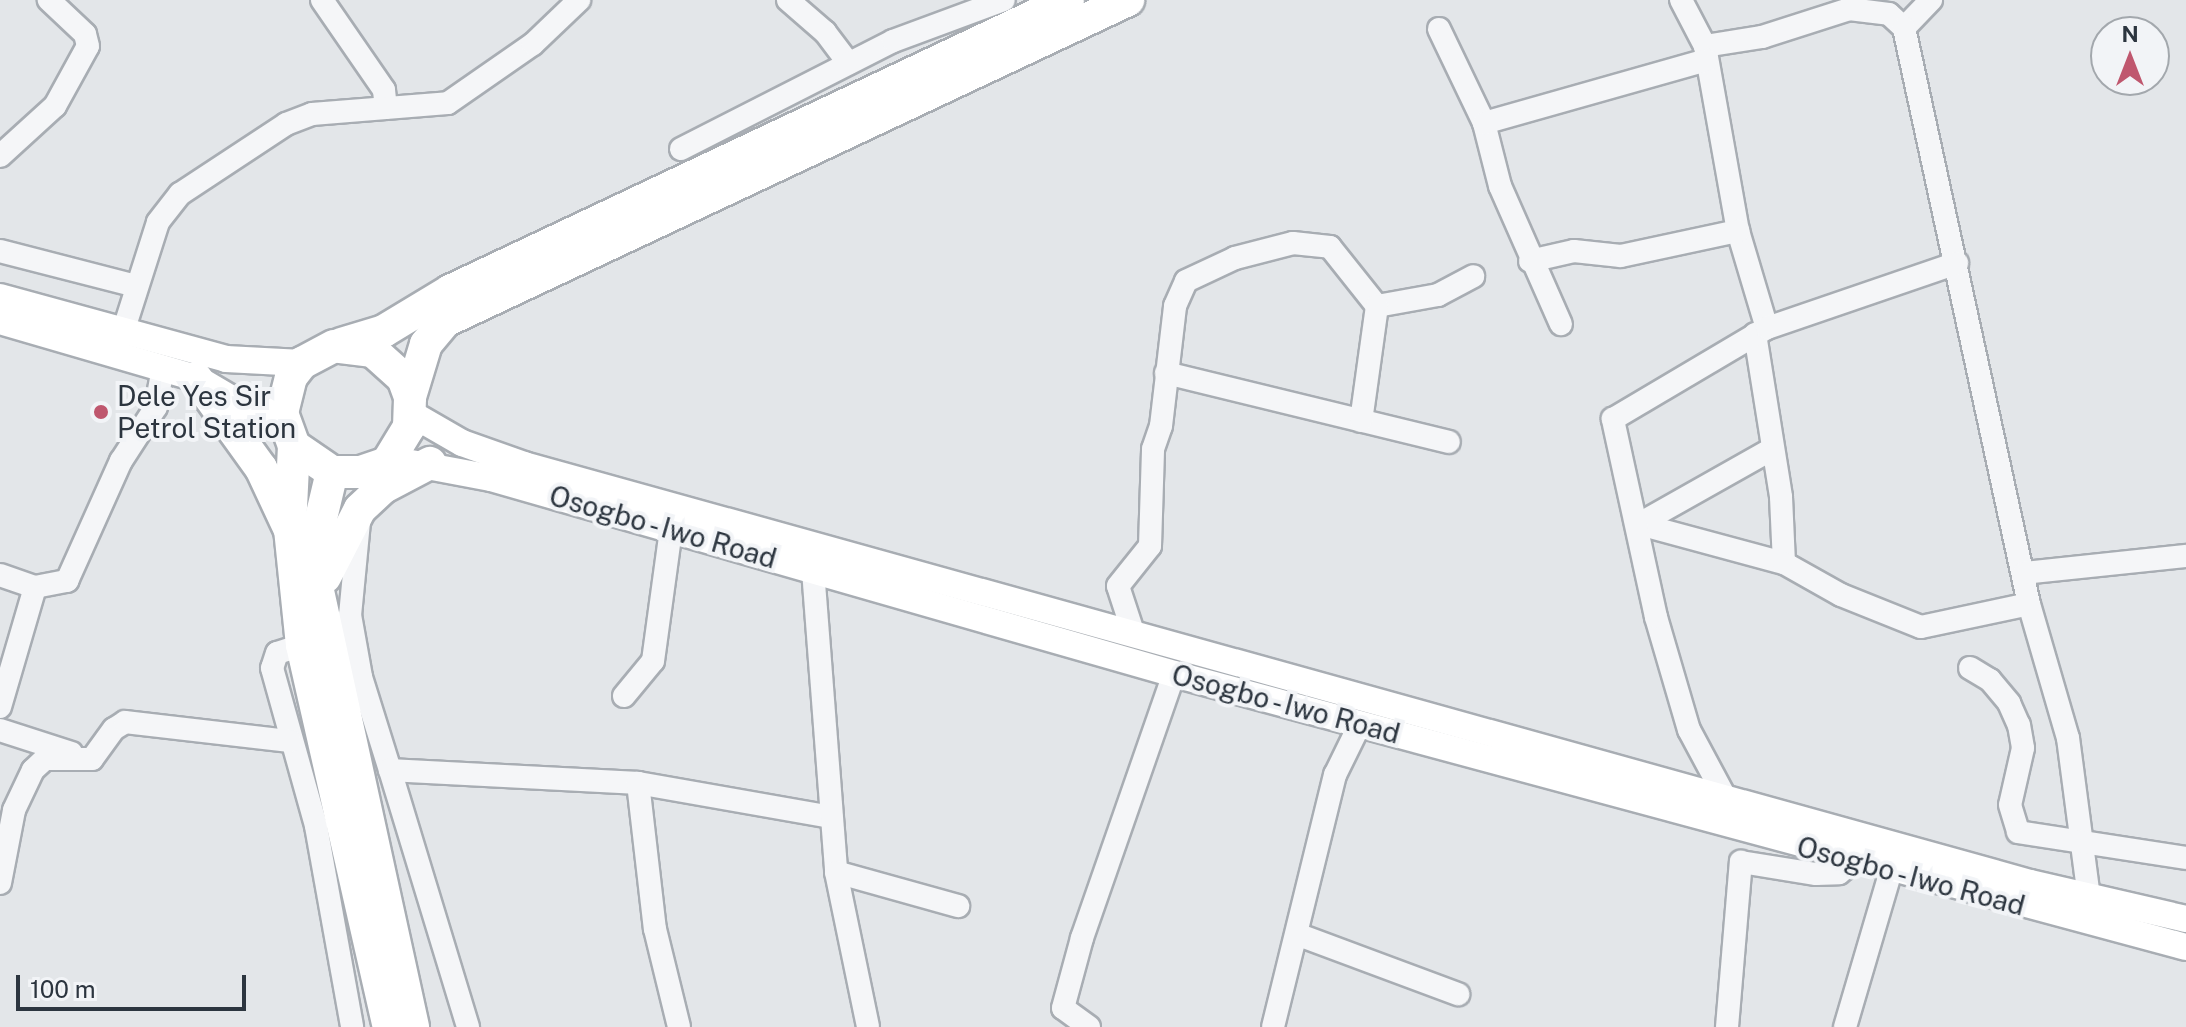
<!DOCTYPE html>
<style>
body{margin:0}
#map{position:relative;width:2186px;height:1027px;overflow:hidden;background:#e3e6e9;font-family:"Public Sans",sans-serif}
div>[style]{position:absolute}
.roads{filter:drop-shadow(2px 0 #a8adb3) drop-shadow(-2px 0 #a8adb3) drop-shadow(0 2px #a8adb3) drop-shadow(0 -2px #a8adb3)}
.minor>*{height:22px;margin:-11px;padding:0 11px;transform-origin:11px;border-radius:11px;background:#f5f6f8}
.major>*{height:26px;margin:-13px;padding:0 13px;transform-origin:13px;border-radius:13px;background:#fff}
.highway>*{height:32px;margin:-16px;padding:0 16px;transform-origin:16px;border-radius:16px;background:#fff}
.dots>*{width:22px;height:22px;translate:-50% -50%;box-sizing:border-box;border:4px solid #f2f4f7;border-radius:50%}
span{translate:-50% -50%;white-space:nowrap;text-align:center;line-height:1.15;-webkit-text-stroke:8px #f2f4f7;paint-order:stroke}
.poi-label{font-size:28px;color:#2c353f}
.left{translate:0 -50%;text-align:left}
.street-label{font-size:28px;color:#2c353f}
.north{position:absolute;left:2090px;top:16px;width:80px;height:80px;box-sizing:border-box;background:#f2f4f7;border:2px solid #a3a8ad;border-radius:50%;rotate:0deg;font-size:22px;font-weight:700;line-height:32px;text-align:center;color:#2c353f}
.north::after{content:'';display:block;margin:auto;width:28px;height:36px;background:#bf576e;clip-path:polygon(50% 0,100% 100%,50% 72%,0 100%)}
.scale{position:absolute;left:16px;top:975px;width:230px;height:36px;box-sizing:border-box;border:4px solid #2c353f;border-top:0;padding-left:10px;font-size:24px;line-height:28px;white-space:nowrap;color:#2c353f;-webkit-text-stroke:6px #f2f4f7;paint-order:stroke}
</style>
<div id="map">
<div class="roads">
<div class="minor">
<i style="left:322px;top:0;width:109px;rotate:55.4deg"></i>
<i style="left:384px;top:90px;width:18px;rotate:84deg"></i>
<i style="left:788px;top:0;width:49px;rotate:40.9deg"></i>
<i style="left:825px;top:32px;width:39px;rotate:53deg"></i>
<i style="left:1681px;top:0;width:52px;rotate:62.4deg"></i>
<i style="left:1705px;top:46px;width:188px;rotate:79.9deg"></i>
<i style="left:1738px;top:231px;width:101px;rotate:73.4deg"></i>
<i style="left:1904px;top:28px;width:39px;rotate:-46deg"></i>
<i style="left:1439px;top:29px;width:104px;rotate:64.4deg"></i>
<i style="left:1484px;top:123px;width:65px;rotate:75.7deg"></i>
<i style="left:1500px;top:186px;width:151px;rotate:66.2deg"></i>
<i style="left:1705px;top:46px;width:58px;rotate:-9deg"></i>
<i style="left:1762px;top:37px;width:91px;rotate:-17.8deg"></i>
<i style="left:1849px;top:9px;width:40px;rotate:7.1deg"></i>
<i style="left:1889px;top:14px;width:21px;rotate:43deg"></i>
<i style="left:1904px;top:28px;width:589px;rotate:77.76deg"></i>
<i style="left:2029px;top:604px;width:140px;rotate:73.8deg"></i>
<i style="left:2068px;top:738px;width:160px;rotate:82.5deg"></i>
<i style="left:1484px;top:123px;width:231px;rotate:-15.8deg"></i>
<i style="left:681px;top:149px;width:238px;rotate:-27deg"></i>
<i style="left:893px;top:41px;width:118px;rotate:-20.3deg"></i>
<i style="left:0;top:156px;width:74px;rotate:-42.3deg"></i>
<i style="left:55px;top:106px;width:68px;rotate:-61.2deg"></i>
<i style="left:88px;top:46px;width:12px;rotate:-104deg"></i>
<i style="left:85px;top:34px;width:50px;rotate:-136.6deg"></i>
<i style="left:0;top:251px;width:140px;rotate:14.4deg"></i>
<i style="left:1530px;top:261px;width:45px;rotate:-12.8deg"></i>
<i style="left:1574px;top:251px;width:47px;rotate:6.1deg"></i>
<i style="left:1621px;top:256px;width:120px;rotate:-12.1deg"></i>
<i style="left:1377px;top:306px;width:62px;rotate:-10.2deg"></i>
<i style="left:1438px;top:295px;width:40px;rotate:-28deg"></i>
<i style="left:123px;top:332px;width:115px;rotate:-72.3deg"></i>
<i style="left:158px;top:222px;width:36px;rotate:-52deg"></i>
<i style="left:180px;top:194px;width:127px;rotate:-33.4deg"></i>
<i style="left:286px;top:124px;width:28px;rotate:-21deg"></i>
<i style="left:312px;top:114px;width:136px;rotate:-4.6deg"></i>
<i style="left:448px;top:103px;width:103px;rotate:-34.8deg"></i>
<i style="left:533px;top:44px;width:64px;rotate:-43.7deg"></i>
<i style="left:1755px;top:334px;width:165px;rotate:80.9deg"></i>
<i style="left:1781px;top:497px;width:66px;rotate:87.4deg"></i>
<i style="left:1166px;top:373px;width:291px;rotate:13.7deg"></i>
<i style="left:359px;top:522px;width:93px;rotate:95.5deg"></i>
<i style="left:350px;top:615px;width:63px;rotate:79.9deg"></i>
<i style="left:361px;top:677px;width:97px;rotate:72.7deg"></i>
<i style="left:390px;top:770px;width:248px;rotate:3deg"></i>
<i style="left:638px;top:783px;width:196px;rotate:10deg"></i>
<i style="left:1639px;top:524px;width:150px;rotate:15.1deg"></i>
<i style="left:1784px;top:563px;width:65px;rotate:29.3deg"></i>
<i style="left:1841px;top:595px;width:86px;rotate:21.8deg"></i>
<i style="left:1921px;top:627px;width:110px;rotate:-12deg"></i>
<i style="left:1639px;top:524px;width:153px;rotate:-29.4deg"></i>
<i style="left:813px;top:570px;width:303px;rotate:85.6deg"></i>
<i style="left:836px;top:872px;width:158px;rotate:78.3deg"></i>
<i style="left:2024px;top:573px;width:163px;rotate:-6deg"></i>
<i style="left:0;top:575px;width:37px;rotate:19deg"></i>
<i style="left:35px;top:587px;width:33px;rotate:-11deg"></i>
<i style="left:67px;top:581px;width:132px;rotate:-65.8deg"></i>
<i style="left:121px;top:461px;width:64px;rotate:-57.1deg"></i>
<i style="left:156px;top:407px;width:40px;rotate:-80deg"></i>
<i style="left:1133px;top:632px;width:48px;rotate:-108.1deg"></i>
<i style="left:1118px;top:586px;width:51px;rotate:-51.3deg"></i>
<i style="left:1150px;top:546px;width:97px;rotate:-88.2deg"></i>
<i style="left:1153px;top:449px;width:24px;rotate:-71deg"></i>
<i style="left:1161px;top:426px;width:121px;rotate:-83.3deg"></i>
<i style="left:1175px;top:306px;width:27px;rotate:-66deg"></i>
<i style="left:1186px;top:281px;width:54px;rotate:-25.1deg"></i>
<i style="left:1235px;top:258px;width:60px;rotate:-14.5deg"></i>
<i style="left:1293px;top:243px;width:37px;rotate:6deg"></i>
<i style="left:1330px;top:247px;width:75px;rotate:51.5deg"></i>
<i style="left:1377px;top:306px;width:116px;rotate:97.9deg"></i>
<i style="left:302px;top:645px;width:26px;rotate:162deg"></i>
<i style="left:277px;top:653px;width:16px;rotate:108deg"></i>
<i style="left:272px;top:668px;width:164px;rotate:74.4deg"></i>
<i style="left:316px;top:826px;width:204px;rotate:79.8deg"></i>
<i style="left:1970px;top:668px;width:23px;rotate:31deg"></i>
<i style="left:1990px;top:680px;width:30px;rotate:50deg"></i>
<i style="left:2009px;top:703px;width:24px;rotate:66deg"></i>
<i style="left:2019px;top:725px;width:23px;rotate:80deg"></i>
<i style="left:2023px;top:748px;width:58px;rotate:102.8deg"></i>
<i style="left:2010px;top:805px;width:28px;rotate:73deg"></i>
<i style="left:2018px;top:832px;width:170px;rotate:8.8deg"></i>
<i style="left:624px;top:696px;width:45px;rotate:-50.4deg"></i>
<i style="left:653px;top:661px;width:132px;rotate:-82.2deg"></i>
<i style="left:0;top:707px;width:125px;rotate:-73.7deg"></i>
<i style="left:0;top:730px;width:75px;rotate:17.9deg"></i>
<i style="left:390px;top:770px;width:269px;rotate:73.1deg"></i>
<i style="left:638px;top:783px;width:147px;rotate:83.4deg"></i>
<i style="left:655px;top:929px;width:101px;rotate:76.2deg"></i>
<i style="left:1725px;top:797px;width:76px;rotate:-118.2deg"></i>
<i style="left:1689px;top:730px;width:118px;rotate:-106.3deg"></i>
<i style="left:1656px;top:617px;width:203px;rotate:-102.3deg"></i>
<i style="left:1613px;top:419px;width:179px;rotate:-30.6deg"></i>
<i style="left:1767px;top:328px;width:201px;rotate:-18.9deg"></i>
<i style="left:836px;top:872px;width:127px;rotate:15.6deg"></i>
<i style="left:0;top:883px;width:74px;rotate:-79.1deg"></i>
<i style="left:14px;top:810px;width:44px;rotate:-64.6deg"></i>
<i style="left:33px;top:770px;width:16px;rotate:-43deg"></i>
<i style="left:45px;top:759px;width:47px"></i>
<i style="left:92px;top:759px;width:37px;rotate:-54deg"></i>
<i style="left:114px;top:729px;width:13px;rotate:-32deg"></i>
<i style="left:125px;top:722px;width:166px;rotate:6.6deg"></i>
<i style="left:1299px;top:935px;width:170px;rotate:20.4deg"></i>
<i style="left:1089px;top:1027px;width:32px;rotate:-144deg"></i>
<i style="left:1063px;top:1008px;width:73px;rotate:-74.8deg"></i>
<i style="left:1082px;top:938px;width:280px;rotate:-70.8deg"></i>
<i style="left:1273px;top:1027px;width:260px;rotate:-76.2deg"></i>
<i style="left:1335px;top:775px;width:57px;rotate:-63.9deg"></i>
<i style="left:1727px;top:1027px;width:166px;rotate:-85.2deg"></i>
<i style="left:1741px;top:862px;width:76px;rotate:9.1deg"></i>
<i style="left:1816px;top:874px;width:23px;rotate:-2deg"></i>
<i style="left:1839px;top:873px;width:20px;rotate:-37deg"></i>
<i style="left:1845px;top:1027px;width:163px;rotate:-73.6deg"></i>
</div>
<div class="major">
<i style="left:0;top:297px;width:234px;rotate:15.3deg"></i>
<i style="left:226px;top:359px;width:76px;rotate:3deg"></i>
<i style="left:0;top:321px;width:204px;rotate:16.2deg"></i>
<i style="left:196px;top:378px;width:104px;rotate:30.5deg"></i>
<i style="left:410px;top:413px;width:60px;rotate:30deg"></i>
<i style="left:462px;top:443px;width:66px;rotate:19.5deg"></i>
<i style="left:524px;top:465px;width:1563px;rotate:15.51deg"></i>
<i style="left:2030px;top:883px;width:160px;rotate:13deg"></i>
<i style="left:411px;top:463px;width:81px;rotate:10.6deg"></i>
<i style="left:491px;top:478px;width:711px;rotate:16.01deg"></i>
<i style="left:1174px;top:674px;width:1048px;rotate:15.1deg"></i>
</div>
<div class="highway">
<i style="left:341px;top:344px;width:45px;rotate:-16.8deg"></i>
<i style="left:384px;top:331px;width:77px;rotate:-31.2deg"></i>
<i style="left:450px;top:291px;width:683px;rotate:-25.21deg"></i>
<i style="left:196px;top:378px;width:111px;rotate:54.2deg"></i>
<i style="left:261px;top:468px;width:66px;rotate:65deg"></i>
<i style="left:410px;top:397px;width:55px;rotate:-73.2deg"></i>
<i style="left:426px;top:344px;width:30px;rotate:-50deg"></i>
<i style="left:445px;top:321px;width:755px;rotate:-25.17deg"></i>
<i style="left:294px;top:446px;width:46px;rotate:34.4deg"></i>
<i style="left:332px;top:472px;width:29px"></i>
<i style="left:361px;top:472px;width:28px;rotate:-19deg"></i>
<i style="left:387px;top:463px;width:42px;rotate:-58.6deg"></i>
<i style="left:409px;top:427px;width:30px;rotate:-88deg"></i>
<i style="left:410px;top:397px;width:20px;rotate:-110deg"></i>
<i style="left:403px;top:378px;width:40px;rotate:-138deg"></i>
<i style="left:373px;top:351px;width:39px;rotate:-173deg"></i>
<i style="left:334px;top:346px;width:36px;rotate:152deg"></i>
<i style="left:302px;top:363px;width:18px;rotate:128deg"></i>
<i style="left:291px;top:377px;width:37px;rotate:104deg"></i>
<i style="left:282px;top:413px;width:35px;rotate:70deg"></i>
<i style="left:294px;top:446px;width:83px;rotate:92.8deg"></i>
<i style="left:290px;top:529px;width:117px;rotate:84.1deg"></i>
<i style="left:302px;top:645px;width:392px;rotate:77.2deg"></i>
<i style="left:332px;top:472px;width:47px;rotate:103.4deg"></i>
<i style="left:321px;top:518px;width:73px;rotate:92.4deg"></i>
<i style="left:318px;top:591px;width:446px;rotate:77.7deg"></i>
<i style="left:325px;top:577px;width:76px;rotate:-62.8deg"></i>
<i style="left:360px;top:509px;width:33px;rotate:-43deg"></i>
<i style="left:384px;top:487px;width:52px;rotate:-27.6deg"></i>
</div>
</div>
<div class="dots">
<i style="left:101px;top:412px;background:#bf576e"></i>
</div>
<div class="poi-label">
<span class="left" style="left:117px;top:412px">Dele Yes Sir<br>Petrol Station</span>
</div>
<div class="street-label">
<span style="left:663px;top:527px;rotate:16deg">Osogbo - Iwo Road</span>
<span style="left:1286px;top:704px;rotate:15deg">Osogbo - Iwo Road</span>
<span style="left:1911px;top:876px;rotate:15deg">Osogbo - Iwo Road</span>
</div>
<div class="north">N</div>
<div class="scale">100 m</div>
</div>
